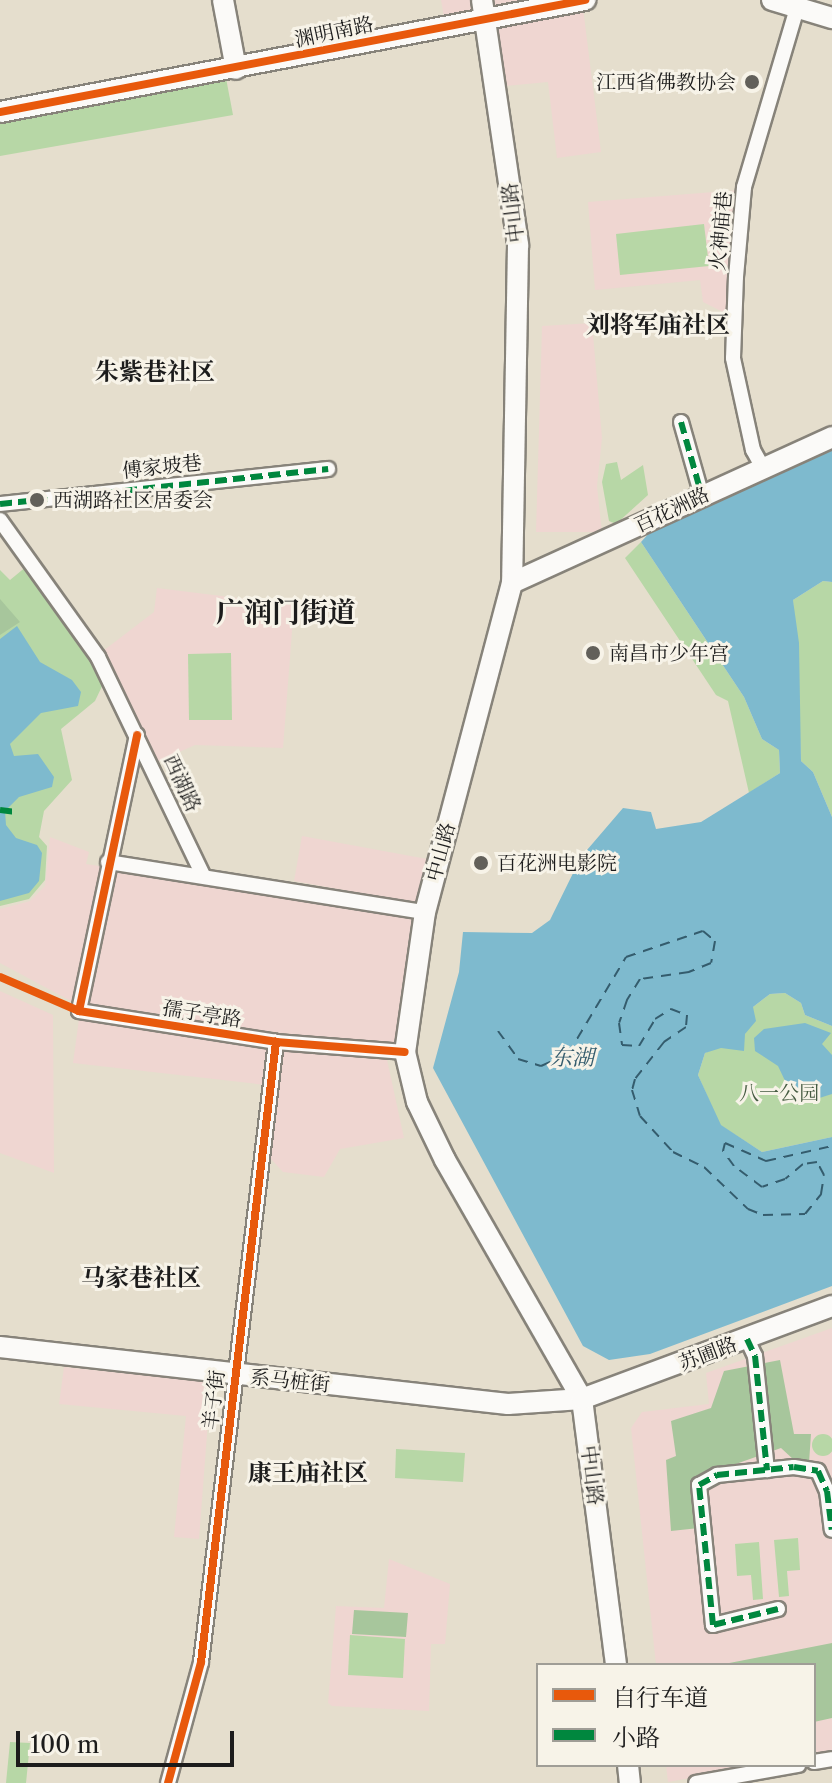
<!DOCTYPE html>
<meta charset="utf-8">
<style>
body{margin:0}
#map{position:relative;width:832px;height:1783px;overflow:hidden;background:#e5decd;font-family:"Libre Caslon Text","Noto Serif SC",serif}
div>[style]{position:absolute}
.built>*{inset:0;background:#efd6d1}
.green>*{inset:0;background:#b7d7a6}
.round{border-radius:50%}
.forest>*{inset:0;background:#a7c69c}
.water>*{inset:0;background:#7ebace}
.ferry>*{height:2px;margin-top:-1px;transform-origin:0;background:repeating-linear-gradient(90deg,#345c6d 0 10px,transparent 0 18px)}
.roads{filter:drop-shadow(2px 0 #87837a) drop-shadow(-2px 0 #87837a) drop-shadow(0 2px #87837a) drop-shadow(0 -2px #87837a)}
.street>*{height:14px;margin:-7px;padding:0 7px;transform-origin:7px;border-radius:7px;background:#fbfaf8}
.secondary>*{height:20px;margin:-10px;padding:0 10px;transform-origin:10px;border-radius:10px;background:#fbfaf8}
.quiet>*{height:6px;margin-top:-3px;transform-origin:0;background:repeating-linear-gradient(90deg,#00873e 0 12px,transparent 0 18px)}
.cycleway>*{height:8px;margin:-4px;padding:0 4px;transform-origin:4px;border-radius:4px;background:#e8590c}
.dots>*{width:22px;height:22px;translate:-50% -50%;box-sizing:border-box;border:4px solid #f7f3e8;border-radius:50%}
span{translate:-50% -50%;white-space:nowrap;text-align:center;line-height:1.15;-webkit-text-stroke:6px #f7f3e8;paint-order:stroke}
.street-label{font-size:20px;color:#1c1c1c}
.poi-label{font-size:20px;color:#1c1c1c}
.right{translate:-100% -50%;text-align:right}
.left{translate:0 -50%;text-align:left}
.park-label{font-size:20px;color:#455b41}
.water-label{font-size:22px;color:#345c6d;font-style:italic}
.quarter-label{font-size:24px;color:#1c1c1c;font-weight:700}
.district-label{font-size:28px;color:#1c1c1c;font-weight:700}
.legend{position:absolute;left:536px;top:1663px;width:280px;height:104px;box-sizing:border-box;background:#f7f3e8;border:2px solid #9f9d96;margin:0;padding:10px 14px;list-style:none;font-size:24px;color:#1c1c1c}
.legend li{display:flex;align-items:center;gap:16px;height:40px}
.legend b{width:40px;border:2px solid #9f9d96}
.scale{position:absolute;left:16px;top:1731px;width:218px;height:36px;box-sizing:border-box;border:4px solid #1c1c1c;border-top:0;padding-left:10px;font-size:24px;line-height:28px;white-space:nowrap;color:#1c1c1c;-webkit-text-stroke:6px #f7f3e8;paint-order:stroke}
</style>
<div id="map">
<div class="built">
<i style="clip-path:polygon(441px 0,582px 0,601px 152px,557px 158px,548px 82px,504px 86px,495px 12px,445px 23px)"></i>
<i style="clip-path:polygon(739px 190px,731px 316px,703px 302px,700px 280px,595px 290px,588px 202px)"></i>
<i style="clip-path:polygon(592px 323px,602px 438px,597px 486px,602px 532px,536px 532px,542px 326px)"></i>
<i style="clip-path:polygon(157px 588px,294px 605px,283px 748px,195px 745px,157px 762px,103px 651px,154px 612px)"></i>
<i style="clip-path:polygon(302px 836px,427px 859px,419px 904px,294px 881px)"></i>
<i style="clip-path:polygon(50px 837px,89px 852px,86px 864px,419px 914px,394px 1047px,84px 1008px,0 963px,0 909px,30px 901px,45px 886px)"></i>
<i style="clip-path:polygon(0 991px,53px 1015px,54px 1173px,0 1153px)"></i>
<i style="clip-path:polygon(79px 1019px,386px 1055px,404px 1138px,340px 1149px,324px 1177px,283px 1172px,260px 1147px,266px 1085px,73px 1063px)"></i>
<i style="clip-path:polygon(832px 1328px,832px 1753px,814px 1756px,814px 1665px,656px 1665px,631px 1428px,642px 1412px,709px 1404px,706px 1373px)"></i>
<i style="clip-path:polygon(64px 1367px,211px 1382px,199px 1539px,174px 1537px,186px 1416px,59px 1404px)"></i>
<i style="clip-path:polygon(389px 1559px,450px 1584px,445px 1644px,431px 1644px,429px 1711px,332px 1706px,328px 1703px,336px 1606px,384px 1608px)"></i>
<i style="clip-path:polygon(666px 1765px,763px 1765px,668px 1782px)"></i>
</div>
<div class="green">
<i style="clip-path:polygon(226px 78px,233px 115px,0 156px,0 118px)"></i>
<i style="clip-path:polygon(704px 224px,709px 266px,620px 275px,616px 234px)"></i>
<i style="clip-path:polygon(617px 462px,621px 480px,643px 465px,648px 495px,616px 524px,609px 521px,602px 482px,606px 464px)"></i>
<i style="clip-path:polygon(641px 542px,744px 697px,762px 739px,779px 750px,780px 773px,749px 793px,728px 701px,716px 695px,625px 558px)"></i>
<i style="clip-path:polygon(27px 566px,105px 680px,95px 701px,61px 729px,72px 780px,44px 811px,39px 837px,47px 846px,45px 880px,29px 899px,0 906px,0 570px,10px 580px)"></i>
<i style="clip-path:polygon(823px 581px,832px 582px,832px 817px,813px 772px,801px 761px,793px 600px)"></i>
<i style="clip-path:polygon(231px 653px,232px 720px,189px 720px,188px 654px)"></i>
<i style="clip-path:polygon(785px 993px,801px 1003px,805px 1015px,832px 1026px,832px 1137px,762px 1152px,720px 1125px,698px 1075px,705px 1053px,745px 1034px,753px 1007px,770px 994px)"></i>
<i class="round" style="left:812px;top:1434px;width:22px;height:22px"></i>
<i style="clip-path:polygon(396px 1449px,465px 1453px,463px 1482px,395px 1478px)"></i>
<i style="clip-path:polygon(798px 1538px,800px 1570px,787px 1571px,789px 1596px,779px 1597px,774px 1540px)"></i>
<i style="clip-path:polygon(759px 1542px,763px 1599px,753px 1600px,751px 1575px,737px 1576px,735px 1544px)"></i>
<i style="clip-path:polygon(350px 1635px,405px 1639px,403px 1678px,348px 1675px)"></i>
<i style="clip-path:polygon(10px 1742px,30px 1743px,26px 1783px,6px 1783px)"></i>
</div>
<div class="forest">
<i style="clip-path:polygon(0 599px,20px 622px,0 635px)"></i>
<i style="clip-path:polygon(780px 1360px,794px 1434px,811px 1434px,809px 1463px,794px 1460px,781px 1448px,719px 1470px,695px 1483px,699px 1528px,671px 1531px,666px 1460px,676px 1456px,671px 1421px,711px 1408px,724px 1371px)"></i>
<i style="clip-path:polygon(354px 1610px,408px 1613px,406px 1637px,352px 1634px)"></i>
<i style="clip-path:polygon(832px 1643px,832px 1718px,814px 1722px,814px 1665px,719px 1665px)"></i>
</div>
<div class="water">
<i style="clip-path:polygon(832px 449px,832px 582px,823px 581px,793px 600px,799px 643px,801px 761px,813px 772px,832px 817px,832px 1026px,805px 1015px,801px 1003px,785px 993px,770px 994px,753px 1007px,756px 1021px,745px 1034px,744px 1051px,721px 1048px,705px 1053px,698px 1075px,721px 1125px,762px 1152px,832px 1137px,832px 1286px,650px 1354px,609px 1360px,583px 1346px,433px 1068px,459px 972px,463px 932px,532px 933px,550px 920px,581px 857px,623px 808px,651px 812px,656px 829px,701px 822px,780px 773px,779px 750px,762px 739px,744px 697px,641px 542px,651px 531px)"></i>
<i style="clip-path:polygon(17px 626px,40px 662px,72px 680px,81px 692px,78px 706px,41px 713px,10px 744px,14px 756px,38px 754px,54px 777px,52px 787px,19px 797px,5px 811px,6px 825px,16px 838px,37px 845px,42px 853px,39px 881px,29px 893px,0 901px,0 639px)"></i>
<i style="clip-path:polygon(805px 1023px,831px 1033px,822px 1044px,832px 1055px,832px 1094px,813px 1100px,787px 1085px,778px 1066px,755px 1051px,754px 1038px,764px 1029px)"></i>
</div>
<div class="ferry">
<i style="left:498px;top:1031px;width:34px;rotate:54deg"></i>
<i style="left:518px;top:1059px;width:24px;rotate:17deg"></i>
<i style="left:541px;top:1066px;width:30px;rotate:-24deg"></i>
<i style="left:568px;top:1054px;width:113px;rotate:-59.1deg"></i>
<i style="left:626px;top:957px;width:81px;rotate:-18.7deg"></i>
<i style="left:703px;top:931px;width:16px;rotate:40deg"></i>
<i style="left:715px;top:941px;width:22px;rotate:100deg"></i>
<i style="left:711px;top:963px;width:24px;rotate:158deg"></i>
<i style="left:689px;top:972px;width:49px;rotate:171.9deg"></i>
<i style="left:640px;top:979px;width:25px;rotate:122deg"></i>
<i style="left:627px;top:1000px;width:24px;rotate:109deg"></i>
<i style="left:619px;top:1023px;width:22px;rotate:82deg"></i>
<i style="left:622px;top:1045px;width:17px;rotate:3deg"></i>
<i style="left:639px;top:1046px;width:31px;rotate:-59deg"></i>
<i style="left:655px;top:1019px;width:19px;rotate:-32deg"></i>
<i style="left:671px;top:1009px;width:17px;rotate:21deg"></i>
<i style="left:687px;top:1015px;width:12px;rotate:95deg"></i>
<i style="left:686px;top:1027px;width:27px;rotate:146deg"></i>
<i style="left:664px;top:1042px;width:47px;rotate:128.1deg"></i>
<i style="left:635px;top:1079px;width:11px;rotate:105deg"></i>
<i style="left:632px;top:1090px;width:27px;rotate:73deg"></i>
<i style="left:640px;top:1116px;width:49px;rotate:47.5deg"></i>
<i style="left:673px;top:1152px;width:34px;rotate:26deg"></i>
<i style="left:704px;top:1167px;width:61px;rotate:43.7deg"></i>
<i style="left:748px;top:1209px;width:16px;rotate:22deg"></i>
<i style="left:763px;top:1215px;width:42px;rotate:-1.4deg"></i>
<i style="left:805px;top:1214px;width:26px;rotate:-51deg"></i>
<i style="left:821px;top:1194px;width:19px;rotate:-81deg"></i>
<i style="left:824px;top:1175px;width:15px;rotate:-118deg"></i>
<i style="left:817px;top:1162px;width:14px;rotate:172deg"></i>
<i style="left:803px;top:1164px;width:23px;rotate:140deg"></i>
<i style="left:785px;top:1179px;width:24px;rotate:161deg"></i>
<i style="left:762px;top:1187px;width:35px;rotate:-143deg"></i>
<i style="left:734px;top:1166px;width:19px;rotate:-126deg"></i>
<i style="left:723px;top:1151px;width:8px;rotate:-76deg"></i>
<i style="left:725px;top:1143px;width:45px;rotate:23.7deg"></i>
<i style="left:766px;top:1161px;width:68px;rotate:-12.8deg"></i>
</div>
<div class="roads">
<div class="street">
<i style="left:681px;top:422px;width:77px;rotate:74.2deg"></i>
<i style="left:763px;top:468px;width:21px;rotate:-119deg"></i>
<i style="left:753px;top:450px;width:94px;rotate:-102.3deg"></i>
<i style="left:733px;top:358px;width:81px;rotate:-87.9deg"></i>
<i style="left:736px;top:277px;width:90px;rotate:-84.9deg"></i>
<i style="left:744px;top:187px;width:194px;rotate:-73.5deg"></i>
<i style="left:0;top:504px;width:330px;rotate:-6.1deg"></i>
<i style="left:0;top:520px;width:168px;rotate:54.4deg"></i>
<i style="left:98px;top:657px;width:242px;rotate:64.3deg"></i>
<i style="left:137px;top:735px;width:282px;rotate:101.9deg"></i>
<i style="left:79px;top:1011px;width:199px;rotate:8.9deg"></i>
<i style="left:276px;top:1042px;width:129px;rotate:4.4deg"></i>
<i style="left:108px;top:862px;width:321px;rotate:9deg"></i>
<i style="left:747px;top:1339px;width:19px;rotate:65deg"></i>
<i style="left:755px;top:1356px;width:115px;rotate:84deg"></i>
<i style="left:778px;top:1609px;width:67px;rotate:166.2deg"></i>
<i style="left:713px;top:1625px;width:141px;rotate:-95.7deg"></i>
<i style="left:699px;top:1485px;width:21px;rotate:-29deg"></i>
<i style="left:717px;top:1475px;width:77px;rotate:-5.9deg"></i>
<i style="left:794px;top:1467px;width:24px;rotate:9deg"></i>
<i style="left:818px;top:1471px;width:22px;rotate:66deg"></i>
<i style="left:827px;top:1491px;width:39px;rotate:83deg"></i>
<i style="left:814px;top:1762px;width:18px;rotate:-9deg"></i>
<i style="left:168px;top:1783px;width:125px;rotate:-74.7deg"></i>
<i style="left:201px;top:1662px;width:625px;rotate:-83.1deg"></i>
<i style="left:696px;top:1783px;width:104px;rotate:-10deg"></i>
</div>
<div class="secondary">
<i style="left:223px;top:0;width:70px;rotate:79.3deg"></i>
<i style="left:482px;top:0;width:248px;rotate:81.6deg"></i>
<i style="left:518px;top:245px;width:338px;rotate:91deg"></i>
<i style="left:512px;top:583px;width:340px;rotate:104.8deg"></i>
<i style="left:425px;top:912px;width:141px;rotate:98.1deg"></i>
<i style="left:405px;top:1052px;width:51px;rotate:76.5deg"></i>
<i style="left:417px;top:1102px;width:64px;rotate:64.2deg"></i>
<i style="left:445px;top:1160px;width:275px;rotate:60.2deg"></i>
<i style="left:582px;top:1399px;width:268px;rotate:82.7deg"></i>
<i style="left:772px;top:0;width:63px;rotate:16.7deg"></i>
<i style="left:0;top:112px;width:596px;rotate:-10.84deg"></i>
<i style="left:512px;top:583px;width:352px;rotate:-24.5deg"></i>
<i style="left:0;top:1347px;width:511px;rotate:6.4deg"></i>
<i style="left:508px;top:1404px;width:74px;rotate:-3.9deg"></i>
<i style="left:582px;top:1399px;width:267px;rotate:-20.4deg"></i>
<i style="left:628px;top:1765px;width:18px;rotate:84deg"></i>
</div>
</div>
<div class="quiet">
<i style="left:681px;top:422px;width:77px;rotate:74.2deg"></i>
<i style="left:0;top:504px;width:330px;rotate:-6.1deg"></i>
<i style="left:0;top:810px;width:16px;rotate:7deg"></i>
<i style="left:747px;top:1339px;width:19px;rotate:65deg"></i>
<i style="left:755px;top:1356px;width:115px;rotate:84deg"></i>
<i style="left:778px;top:1609px;width:67px;rotate:166.2deg"></i>
<i style="left:713px;top:1625px;width:141px;rotate:-95.7deg"></i>
<i style="left:699px;top:1485px;width:21px;rotate:-29deg"></i>
<i style="left:717px;top:1475px;width:77px;rotate:-5.9deg"></i>
<i style="left:794px;top:1467px;width:24px;rotate:9deg"></i>
<i style="left:818px;top:1471px;width:22px;rotate:66deg"></i>
<i style="left:827px;top:1491px;width:39px;rotate:83deg"></i>
</div>
<div class="cycleway">
<i style="left:0;top:112px;width:596px;rotate:-10.84deg"></i>
<i style="left:0;top:977px;width:86px;rotate:23.3deg"></i>
<i style="left:79px;top:1011px;width:199px;rotate:8.9deg"></i>
<i style="left:276px;top:1042px;width:129px;rotate:4.4deg"></i>
<i style="left:79px;top:1011px;width:282px;rotate:-78.1deg"></i>
<i style="left:168px;top:1783px;width:125px;rotate:-74.7deg"></i>
<i style="left:201px;top:1662px;width:625px;rotate:-83.1deg"></i>
</div>
<div class="dots">
<i style="left:752px;top:82px;background:#62605a"></i>
<i style="left:37px;top:500px;background:#62605a"></i>
<i style="left:593px;top:653px;background:#62605a"></i>
<i style="left:481px;top:863px;background:#62605a"></i>
</div>
<div class="street-label">
<span style="left:334px;top:32px;rotate:-12deg">渊明南路</span>
<span style="left:513px;top:213px;rotate:-97deg">中山路</span>
<span style="left:721px;top:231px;rotate:-85deg">火神庙巷</span>
<span style="left:162px;top:467px;rotate:-6deg">傅家坡巷</span>
<span style="left:672px;top:510px;rotate:-25deg">百花洲路</span>
<span style="left:182px;top:783px;rotate:65deg">西湖路</span>
<span style="left:441px;top:852px;rotate:-75deg">中山路</span>
<span style="left:202px;top:1014px;rotate:9deg">孺子亭路</span>
<span style="left:708px;top:1354px;rotate:-21deg">苏圃路</span>
<span style="left:290px;top:1381px;rotate:6deg">系马桩街</span>
<span style="left:214px;top:1400px;rotate:-83deg">羊子街</span>
<span style="left:592px;top:1475px;rotate:83deg">中山路</span>
</div>
<div class="poi-label">
<span class="right" style="left:736px;top:82px">江西省佛教协会</span>
<span class="left" style="left:53px;top:500px">西湖路社区居委会</span>
<span class="left" style="left:609px;top:653px">南昌市少年宫</span>
<span class="left" style="left:497px;top:863px">百花洲电影院</span>
</div>
<div class="park-label">
<span style="left:779px;top:1093px">八一公园</span>
</div>
<div class="water-label">
<span style="left:572px;top:1058px">东湖</span>
</div>
<div class="quarter-label">
<span style="left:658px;top:325px">刘将军庙社区</span>
<span style="left:155px;top:372px">朱紫巷社区</span>
<span style="left:141px;top:1278px">马家巷社区</span>
<span style="left:308px;top:1473px">康王庙社区</span>
</div>
<div class="district-label">
<span style="left:286px;top:612px">广润门街道</span>
</div>
<ul class="legend">
<li><b style="height:10px;background:#e8590c"></b>自行车道</li>
<li><b style="height:10px;background:#00873e"></b>小路</li>
</ul>
<div class="scale">100 m</div>
</div>
